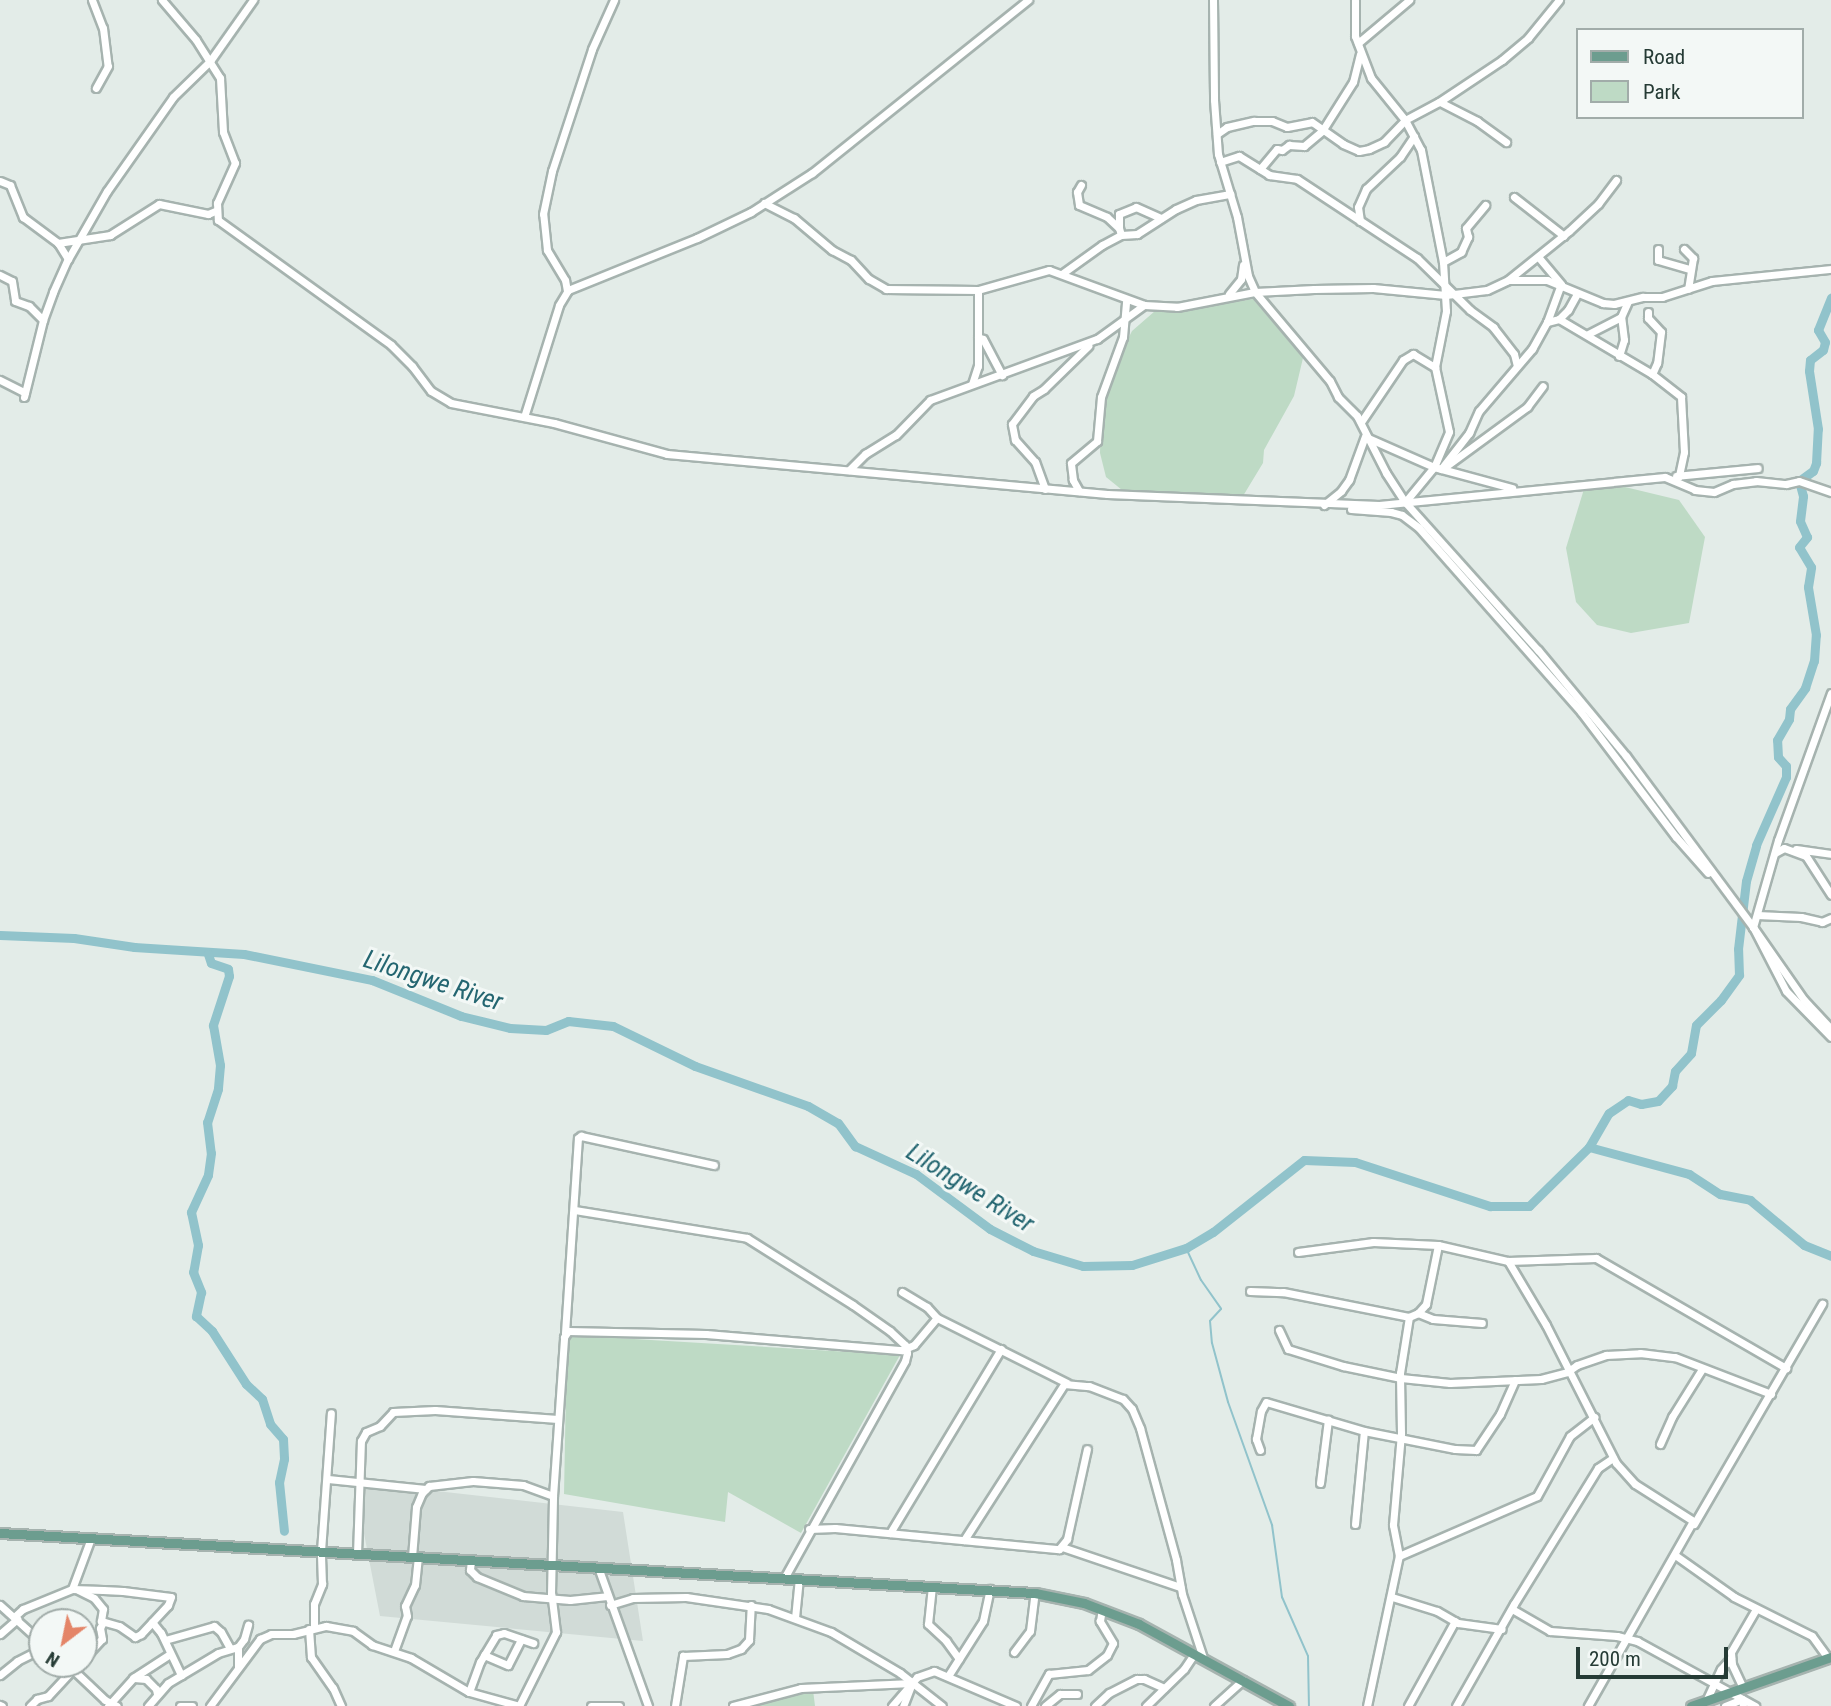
<!DOCTYPE html>
<style>
body{margin:0}
#map{position:relative;width:1831px;height:1706px;overflow:hidden;background:#e3ece8;font-family:"Roboto Condensed",sans-serif}
div>[style]{position:absolute}
.built>*{inset:0;background:#d1dbd7}
.green>*{inset:0;background:#bedac5}
.stream>*{height:2px;margin:-1px;padding:0 1px;transform-origin:1px;border-radius:1px;background:#91c3cb}
.river>*{height:9px;margin:-4.5px;padding:0 4.5px;transform-origin:4.5px;border-radius:4.5px;background:#91c3cb}
.roads{filter:drop-shadow(2px 0 #a6b3af) drop-shadow(-2px 0 #a6b3af) drop-shadow(0 2px #a6b3af) drop-shadow(0 -2px #a6b3af)}
.minor>*{height:7px;margin:-3.5px;padding:0 3.5px;transform-origin:3.5px;border-radius:3.5px;background:#fff}
.major>*{height:9px;margin:-4.5px;padding:0 4.5px;transform-origin:4.5px;border-radius:4.5px;background:#6c9d8f}
span{translate:-50% -50%;white-space:nowrap;text-align:center;line-height:1.15;-webkit-text-stroke:6px #f3f8f6;paint-order:stroke}
.water-label{font-size:26px;color:#246671;font-style:italic}
.legend{position:absolute;left:1576px;top:28px;width:228px;height:91px;box-sizing:border-box;background:#f3f8f6;border:2px solid #a1aca9;margin:0;padding:9px 12px;list-style:none;font-size:21px;color:#253b35}
.legend li{display:flex;align-items:center;gap:14px;height:35px}
.legend b{width:35px;border:2px solid #a1aca9}
.north{position:absolute;left:28px;top:1608px;width:70px;height:70px;box-sizing:border-box;background:#f3f8f6;border:2px solid #a1aca9;border-radius:50%;rotate:212deg;font-size:19px;font-weight:700;line-height:28px;text-align:center;color:#253b35}
.north::after{content:'';display:block;margin:auto;width:24px;height:32px;background:#e48568;clip-path:polygon(50% 0,100% 100%,50% 72%,0 100%)}
.scale{position:absolute;left:1576px;top:1647px;width:152px;height:32px;box-sizing:border-box;border:4px solid #253b35;border-top:0;padding-left:9px;font-size:21px;line-height:24px;white-space:nowrap;color:#253b35;-webkit-text-stroke:5px #f3f8f6;paint-order:stroke}
</style>
<div id="map">
<div class="built">
<i style="clip-path:polygon(347px 1481px,623px 1512px,643px 1641px,380px 1616px,355px 1487px)"></i>
</div>
<div class="green">
<i style="clip-path:polygon(1253px 299px,1303px 358px,1294px 396px,1264px 450px,1263px 463px,1243px 496px,1122px 490px,1106px 477px,1100px 453px,1101px 418px,1109px 377px,1132px 331px,1155px 311px,1189px 310px)"></i>
<i style="clip-path:polygon(1625px 487px,1679px 500px,1705px 537px,1689px 623px,1631px 633px,1597px 625px,1576px 602px,1566px 548px,1584px 489px)"></i>
<i style="clip-path:polygon(567px 1335px,900px 1355px,801px 1533px,728px 1492px,725px 1522px,564px 1494px)"></i>
<i style="clip-path:polygon(813px 1690px,815px 1706px,745px 1706px)"></i>
</div>
<div class="stream">
<i style="left:1186px;top:1248px;width:35px;rotate:65deg"></i>
<i style="left:1201px;top:1280px;width:35px;rotate:55deg"></i>
<i style="left:1221px;top:1309px;width:16px;rotate:133deg"></i>
<i style="left:1210px;top:1321px;width:22px;rotate:85deg"></i>
<i style="left:1212px;top:1343px;width:61px;rotate:74.8deg"></i>
<i style="left:1228px;top:1402px;width:131px;rotate:70.3deg"></i>
<i style="left:1272px;top:1525px;width:73px;rotate:82.1deg"></i>
<i style="left:1282px;top:1597px;width:64px;rotate:66.2deg"></i>
<i style="left:1308px;top:1656px;width:50px;rotate:88.9deg"></i>
</div>
<div class="river">
<i style="left:0;top:935px;width:74px;rotate:2.3deg"></i>
<i style="left:74px;top:938px;width:61px;rotate:8.5deg"></i>
<i style="left:134px;top:947px;width:110px;rotate:3.6deg"></i>
<i style="left:244px;top:954px;width:131px;rotate:11.5deg"></i>
<i style="left:372px;top:980px;width:96px;rotate:22deg"></i>
<i style="left:461px;top:1016px;width:50px;rotate:13.8deg"></i>
<i style="left:510px;top:1028px;width:36px;rotate:3deg"></i>
<i style="left:546px;top:1030px;width:24px;rotate:-22deg"></i>
<i style="left:568px;top:1021px;width:45px;rotate:6.3deg"></i>
<i style="left:613px;top:1026px;width:91px;rotate:26deg"></i>
<i style="left:695px;top:1066px;width:120px;rotate:19.5deg"></i>
<i style="left:808px;top:1106px;width:34px;rotate:30deg"></i>
<i style="left:838px;top:1123px;width:29px;rotate:54deg"></i>
<i style="left:855px;top:1146px;width:67px;rotate:24.7deg"></i>
<i style="left:916px;top:1174px;width:92px;rotate:36.6deg"></i>
<i style="left:990px;top:1229px;width:48px;rotate:27.1deg"></i>
<i style="left:1033px;top:1251px;width:52px;rotate:16.7deg"></i>
<i style="left:1083px;top:1266px;width:49px;rotate:-1.2deg"></i>
<i style="left:1132px;top:1265px;width:57px;rotate:-17.5deg"></i>
<i style="left:1186px;top:1248px;width:31px;rotate:-31deg"></i>
<i style="left:1213px;top:1232px;width:116px;rotate:-38.4deg"></i>
<i style="left:1304px;top:1160px;width:51px;rotate:2.2deg"></i>
<i style="left:1355px;top:1162px;width:142px;rotate:18.1deg"></i>
<i style="left:1490px;top:1206px;width:39px"></i>
<i style="left:1529px;top:1206px;width:84px;rotate:-44.5deg"></i>
<i style="left:1589px;top:1147px;width:104px;rotate:15.1deg"></i>
<i style="left:1689px;top:1174px;width:37px;rotate:33deg"></i>
<i style="left:1720px;top:1194px;width:31px;rotate:11deg"></i>
<i style="left:1750px;top:1200px;width:70px;rotate:39.8deg"></i>
<i style="left:1804px;top:1245px;width:29px;rotate:22deg"></i>
<i style="left:208px;top:954px;width:9px;rotate:72deg"></i>
<i style="left:211px;top:963px;width:18px;rotate:19deg"></i>
<i style="left:228px;top:969px;width:7px;rotate:82deg"></i>
<i style="left:229px;top:976px;width:52px;rotate:108.1deg"></i>
<i style="left:213px;top:1025px;width:41px;rotate:80.1deg"></i>
<i style="left:220px;top:1065px;width:24px;rotate:95deg"></i>
<i style="left:218px;top:1089px;width:35px;rotate:108deg"></i>
<i style="left:207px;top:1122px;width:31px;rotate:83deg"></i>
<i style="left:211px;top:1153px;width:22px;rotate:98deg"></i>
<i style="left:208px;top:1175px;width:41px;rotate:114.7deg"></i>
<i style="left:191px;top:1212px;width:34px;rotate:78deg"></i>
<i style="left:198px;top:1245px;width:27px;rotate:100deg"></i>
<i style="left:193px;top:1272px;width:22px;rotate:68deg"></i>
<i style="left:201px;top:1292px;width:25px;rotate:102deg"></i>
<i style="left:196px;top:1316px;width:22px;rotate:43deg"></i>
<i style="left:212px;top:1331px;width:63px;rotate:57.3deg"></i>
<i style="left:246px;top:1384px;width:22px;rotate:43deg"></i>
<i style="left:262px;top:1399px;width:26px;rotate:72deg"></i>
<i style="left:270px;top:1424px;width:20px;rotate:49deg"></i>
<i style="left:283px;top:1439px;width:20px;rotate:87deg"></i>
<i style="left:284px;top:1459px;width:24px;rotate:102deg"></i>
<i style="left:279px;top:1482px;width:49px;rotate:84.2deg"></i>
<i style="left:1589px;top:1147px;width:39px;rotate:-60deg"></i>
<i style="left:1609px;top:1113px;width:23px;rotate:-34deg"></i>
<i style="left:1628px;top:1100px;width:14px;rotate:17deg"></i>
<i style="left:1641px;top:1104px;width:17px;rotate:-10deg"></i>
<i style="left:1658px;top:1101px;width:21px;rotate:-47deg"></i>
<i style="left:1672px;top:1086px;width:15px;rotate:-79deg"></i>
<i style="left:1675px;top:1071px;width:24px;rotate:-48deg"></i>
<i style="left:1691px;top:1053px;width:28px;rotate:-80deg"></i>
<i style="left:1696px;top:1025px;width:35px;rotate:-45deg"></i>
<i style="left:1721px;top:1000px;width:31px;rotate:-54deg"></i>
<i style="left:1739px;top:975px;width:26px;rotate:-92deg"></i>
<i style="left:1738px;top:949px;width:68px;rotate:-83.3deg"></i>
<i style="left:1746px;top:881px;width:37px;rotate:-74deg"></i>
<i style="left:1756px;top:845px;width:74px;rotate:-66.2deg"></i>
<i style="left:1786px;top:777px;width:11px;rotate:-90deg"></i>
<i style="left:1786px;top:766px;width:12px;rotate:-132deg"></i>
<i style="left:1778px;top:757px;width:17px;rotate:-93deg"></i>
<i style="left:1777px;top:740px;width:24px;rotate:-60deg"></i>
<i style="left:1789px;top:719px;width:10px;rotate:-84deg"></i>
<i style="left:1790px;top:709px;width:26px;rotate:-54deg"></i>
<i style="left:1805px;top:688px;width:28px;rotate:-72deg"></i>
<i style="left:1814px;top:661px;width:26px;rotate:-86deg"></i>
<i style="left:1816px;top:635px;width:49px;rotate:-99.5deg"></i>
<i style="left:1808px;top:587px;width:20px;rotate:-81deg"></i>
<i style="left:1811px;top:567px;width:23px;rotate:-121deg"></i>
<i style="left:1799px;top:547px;width:13px;rotate:-51deg"></i>
<i style="left:1807px;top:537px;width:17px;rotate:-114deg"></i>
<i style="left:1800px;top:521px;width:25px;rotate:-83deg"></i>
<i style="left:1803px;top:496px;width:16px;rotate:-105deg"></i>
<i style="left:1799px;top:481px;width:17px;rotate:-36deg"></i>
<i style="left:1813px;top:471px;width:9px;rotate:-69deg"></i>
<i style="left:1816px;top:463px;width:34px;rotate:-87deg"></i>
<i style="left:1818px;top:429px;width:59px;rotate:-98.8deg"></i>
<i style="left:1809px;top:371px;width:11px;rotate:-85deg"></i>
<i style="left:1810px;top:360px;width:16px;rotate:-38deg"></i>
<i style="left:1823px;top:350px;width:8px;rotate:-76deg"></i>
<i style="left:1825px;top:342px;width:14px;rotate:-120deg"></i>
<i style="left:1818px;top:330px;width:35px;rotate:-68deg"></i>
</div>
<div class="roads">
<div class="minor">
<i style="left:92px;top:0;width:30px;rotate:69deg"></i>
<i style="left:103px;top:28px;width:38px;rotate:83deg"></i>
<i style="left:108px;top:66px;width:25px;rotate:119deg"></i>
<i style="left:162px;top:0;width:52px;rotate:49.6deg"></i>
<i style="left:196px;top:40px;width:45px;rotate:57.7deg"></i>
<i style="left:220px;top:78px;width:54px;rotate:86.8deg"></i>
<i style="left:223px;top:132px;width:33px;rotate:69deg"></i>
<i style="left:235px;top:163px;width:44px;rotate:114.2deg"></i>
<i style="left:217px;top:203px;width:17px;rotate:87deg"></i>
<i style="left:218px;top:220px;width:213px;rotate:35.8deg"></i>
<i style="left:391px;top:345px;width:30px;rotate:45deg"></i>
<i style="left:412px;top:366px;width:31px;rotate:53deg"></i>
<i style="left:431px;top:391px;width:23px;rotate:31deg"></i>
<i style="left:451px;top:403px;width:105px;rotate:11deg"></i>
<i style="left:554px;top:423px;width:117px;rotate:15.3deg"></i>
<i style="left:667px;top:454px;width:442px;rotate:5.2deg"></i>
<i style="left:1107px;top:494px;width:272px;rotate:2.3deg"></i>
<i style="left:1379px;top:505px;width:287px;rotate:-5.6deg"></i>
<i style="left:1665px;top:477px;width:33px;rotate:23deg"></i>
<i style="left:1695px;top:490px;width:19px;rotate:6deg"></i>
<i style="left:1714px;top:492px;width:21px;rotate:-23deg"></i>
<i style="left:1733px;top:484px;width:23px;rotate:-7deg"></i>
<i style="left:1756px;top:481px;width:30px;rotate:6deg"></i>
<i style="left:1786px;top:484px;width:13px;rotate:-13deg"></i>
<i style="left:1799px;top:481px;width:34px;rotate:19deg"></i>
<i style="left:1213px;top:0;width:100px;rotate:89.4deg"></i>
<i style="left:1214px;top:100px;width:54px;rotate:85.8deg"></i>
<i style="left:1218px;top:154px;width:66px;rotate:73.2deg"></i>
<i style="left:1237px;top:217px;width:60px;rotate:79.4deg"></i>
<i style="left:1248px;top:276px;width:17px;rotate:66deg"></i>
<i style="left:1255px;top:292px;width:116px;rotate:49.9deg"></i>
<i style="left:1330px;top:381px;width:18px;rotate:63deg"></i>
<i style="left:1338px;top:397px;width:27px;rotate:45deg"></i>
<i style="left:1357px;top:416px;width:64px;rotate:63deg"></i>
<i style="left:1386px;top:473px;width:35px;rotate:57deg"></i>
<i style="left:1405px;top:502px;width:199px;rotate:48.1deg"></i>
<i style="left:1538px;top:650px;width:138px;rotate:50.3deg"></i>
<i style="left:1626px;top:756px;width:213px;rotate:53.4deg"></i>
<i style="left:1753px;top:927px;width:72px;rotate:62.7deg"></i>
<i style="left:1786px;top:991px;width:64px;rotate:45.6deg"></i>
<i style="left:1355px;top:0;width:36px;rotate:90deg"></i>
<i style="left:1355px;top:36px;width:45px;rotate:69.1deg"></i>
<i style="left:1371px;top:78px;width:54px;rotate:51deg"></i>
<i style="left:1405px;top:120px;width:34px;rotate:62deg"></i>
<i style="left:1421px;top:150px;width:114px;rotate:78.9deg"></i>
<i style="left:1443px;top:262px;width:49px;rotate:86.5deg"></i>
<i style="left:1446px;top:311px;width:57px;rotate:101.1deg"></i>
<i style="left:1435px;top:367px;width:66px;rotate:77.8deg"></i>
<i style="left:1449px;top:432px;width:38px;rotate:113deg"></i>
<i style="left:1434px;top:467px;width:45px;rotate:129.6deg"></i>
<i style="left:1358px;top:43px;width:67px;rotate:-40.1deg"></i>
<i style="left:1440px;top:102px;width:42px;rotate:27.2deg"></i>
<i style="left:1477px;top:121px;width:36px;rotate:36deg"></i>
<i style="left:1217px;top:134px;width:12px;rotate:-35deg"></i>
<i style="left:1227px;top:127px;width:28px;rotate:-13deg"></i>
<i style="left:1254px;top:121px;width:18px"></i>
<i style="left:1272px;top:121px;width:16px;rotate:22deg"></i>
<i style="left:1287px;top:127px;width:25px;rotate:-11deg"></i>
<i style="left:1312px;top:122px;width:38px;rotate:35deg"></i>
<i style="left:1343px;top:144px;width:17px;rotate:24deg"></i>
<i style="left:1359px;top:151px;width:10px;rotate:-11deg"></i>
<i style="left:1369px;top:149px;width:17px;rotate:-25deg"></i>
<i style="left:1384px;top:142px;width:30px;rotate:-46deg"></i>
<i style="left:1405px;top:120px;width:38px;rotate:-28deg"></i>
<i style="left:1439px;top:102px;width:76px;rotate:-33.7deg"></i>
<i style="left:1502px;top:60px;width:34px;rotate:-40deg"></i>
<i style="left:1528px;top:38px;width:49px;rotate:-50.8deg"></i>
<i style="left:1220px;top:162px;width:20px;rotate:-18deg"></i>
<i style="left:1239px;top:156px;width:36px;rotate:32deg"></i>
<i style="left:1269px;top:175px;width:28px;rotate:8deg"></i>
<i style="left:1297px;top:179px;width:144px;rotate:33.4deg"></i>
<i style="left:1417px;top:258px;width:74px;rotate:44.5deg"></i>
<i style="left:1470px;top:310px;width:29px;rotate:36deg"></i>
<i style="left:1493px;top:327px;width:34px;rotate:52deg"></i>
<i style="left:1514px;top:354px;width:12px;rotate:76deg"></i>
<i style="left:1260px;top:169px;width:26px;rotate:-50deg"></i>
<i style="left:1277px;top:149px;width:5px;rotate:11deg"></i>
<i style="left:1282px;top:150px;width:9px;rotate:-36deg"></i>
<i style="left:1289px;top:145px;width:15px;rotate:4deg"></i>
<i style="left:1304px;top:146px;width:23px;rotate:-40deg"></i>
<i style="left:1322px;top:131px;width:58px;rotate:-57.7deg"></i>
<i style="left:1353px;top:82px;width:29px;rotate:-76deg"></i>
<i style="left:0;top:181px;width:11px;rotate:22deg"></i>
<i style="left:10px;top:185px;width:35px;rotate:68deg"></i>
<i style="left:23px;top:217px;width:44px;rotate:36.6deg"></i>
<i style="left:58px;top:243px;width:19px;rotate:58deg"></i>
<i style="left:1081px;top:185px;width:8px;rotate:120deg"></i>
<i style="left:1077px;top:192px;width:13px;rotate:81deg"></i>
<i style="left:1079px;top:205px;width:30px;rotate:23deg"></i>
<i style="left:1107px;top:217px;width:16px;rotate:43deg"></i>
<i style="left:1119px;top:228px;width:7px;rotate:74deg"></i>
<i style="left:1514px;top:197px;width:63px;rotate:38deg"></i>
<i style="left:764px;top:203px;width:34px;rotate:27deg"></i>
<i style="left:794px;top:218px;width:50px;rotate:40.1deg"></i>
<i style="left:832px;top:250px;width:21px;rotate:28deg"></i>
<i style="left:851px;top:260px;width:26px;rotate:47deg"></i>
<i style="left:869px;top:279px;width:20px;rotate:30deg"></i>
<i style="left:886px;top:289px;width:92px;rotate:0.6deg"></i>
<i style="left:978px;top:290px;width:74px;rotate:-15.7deg"></i>
<i style="left:1049px;top:270px;width:101px;rotate:20.2deg"></i>
<i style="left:1360px;top:221px;width:14px;rotate:-98deg"></i>
<i style="left:1358px;top:207px;width:20px;rotate:-66deg"></i>
<i style="left:1366px;top:189px;width:47px;rotate:-43.3deg"></i>
<i style="left:1400px;top:157px;width:25px;rotate:-56deg"></i>
<i style="left:1119px;top:226px;width:12px;rotate:-90deg"></i>
<i style="left:1119px;top:214px;width:18px;rotate:-22deg"></i>
<i style="left:1136px;top:207px;width:27px;rotate:24deg"></i>
<i style="left:58px;top:243px;width:53px;rotate:-8.7deg"></i>
<i style="left:110px;top:235px;width:58px;rotate:-32.3deg"></i>
<i style="left:159px;top:204px;width:50px;rotate:11.5deg"></i>
<i style="left:208px;top:214px;width:8px;rotate:-23deg"></i>
<i style="left:1658px;top:249px;width:11px;rotate:90deg"></i>
<i style="left:1658px;top:260px;width:33px;rotate:16deg"></i>
<i style="left:1684px;top:249px;width:13px;rotate:45deg"></i>
<i style="left:1693px;top:258px;width:31px;rotate:99deg"></i>
<i style="left:1443px;top:262px;width:21px;rotate:-29deg"></i>
<i style="left:1461px;top:252px;width:17px;rotate:-65deg"></i>
<i style="left:1468px;top:237px;width:9px;rotate:-103deg"></i>
<i style="left:1466px;top:228px;width:30px;rotate:-50deg"></i>
<i style="left:1063px;top:273px;width:48px;rotate:-35.7deg"></i>
<i style="left:1102px;top:245px;width:21px;rotate:-28deg"></i>
<i style="left:1121px;top:235px;width:16px;rotate:-4deg"></i>
<i style="left:1137px;top:234px;width:46px;rotate:-32.7deg"></i>
<i style="left:1176px;top:209px;width:22px;rotate:-24deg"></i>
<i style="left:1196px;top:200px;width:35px;rotate:-10deg"></i>
<i style="left:0;top:275px;width:13px;rotate:27deg"></i>
<i style="left:12px;top:281px;width:20px;rotate:81deg"></i>
<i style="left:15px;top:301px;width:15px;rotate:20deg"></i>
<i style="left:29px;top:306px;width:20px;rotate:45deg"></i>
<i style="left:1509px;top:280px;width:38px"></i>
<i style="left:1547px;top:280px;width:61px;rotate:22.3deg"></i>
<i style="left:1603px;top:303px;width:11px;rotate:5deg"></i>
<i style="left:1614px;top:304px;width:30px;rotate:-14deg"></i>
<i style="left:1643px;top:297px;width:19px"></i>
<i style="left:1662px;top:297px;width:52px;rotate:-17.7deg"></i>
<i style="left:1712px;top:281px;width:120px;rotate:-5.8deg"></i>
<i style="left:567px;top:291px;width:11px;rotate:-100deg"></i>
<i style="left:565px;top:280px;width:35px;rotate:-121deg"></i>
<i style="left:547px;top:250px;width:36px;rotate:-96deg"></i>
<i style="left:543px;top:214px;width:44px;rotate:-78.2deg"></i>
<i style="left:552px;top:171px;width:128px;rotate:-71.8deg"></i>
<i style="left:592px;top:49px;width:54px;rotate:-65.8deg"></i>
<i style="left:1229px;top:294px;width:19px;rotate:-51deg"></i>
<i style="left:1241px;top:279px;width:14px;rotate:-82deg"></i>
<i style="left:1648px;top:312px;width:6px;rotate:90deg"></i>
<i style="left:1648px;top:318px;width:19px;rotate:47deg"></i>
<i style="left:1661px;top:332px;width:31px;rotate:97deg"></i>
<i style="left:1657px;top:363px;width:12px;rotate:114deg"></i>
<i style="left:1559px;top:319px;width:108px;rotate:30.6deg"></i>
<i style="left:1652px;top:374px;width:37px;rotate:38deg"></i>
<i style="left:1681px;top:397px;width:55px;rotate:86.9deg"></i>
<i style="left:1684px;top:452px;width:25px;rotate:102deg"></i>
<i style="left:1547px;top:322px;width:12px;rotate:-14deg"></i>
<i style="left:1559px;top:319px;width:13px;rotate:-45deg"></i>
<i style="left:1568px;top:310px;width:18px;rotate:-61deg"></i>
<i style="left:1588px;top:334px;width:37px;rotate:-27deg"></i>
<i style="left:978px;top:337px;width:5px;rotate:22deg"></i>
<i style="left:983px;top:339px;width:41px;rotate:62.2deg"></i>
<i style="left:1619px;top:356px;width:17px;rotate:-73deg"></i>
<i style="left:1624px;top:340px;width:23px;rotate:-97deg"></i>
<i style="left:1621px;top:317px;width:17px;rotate:-66deg"></i>
<i style="left:0;top:380px;width:28px;rotate:27deg"></i>
<i style="left:972px;top:384px;width:19px;rotate:-72deg"></i>
<i style="left:978px;top:366px;width:76px;rotate:-90deg"></i>
<i style="left:24px;top:397px;width:79px;rotate:-76.1deg"></i>
<i style="left:43px;top:320px;width:30px;rotate:-70deg"></i>
<i style="left:53px;top:292px;width:36px;rotate:-66deg"></i>
<i style="left:68px;top:259px;width:78px;rotate:-60.2deg"></i>
<i style="left:107px;top:191px;width:115px;rotate:-54.9deg"></i>
<i style="left:173px;top:97px;width:52px;rotate:-44.2deg"></i>
<i style="left:210px;top:61px;width:75px;rotate:-54.8deg"></i>
<i style="left:524px;top:417px;width:117px;rotate:-72.6deg"></i>
<i style="left:559px;top:305px;width:17px;rotate:-59deg"></i>
<i style="left:568px;top:290px;width:139px;rotate:-22deg"></i>
<i style="left:697px;top:238px;width:60px;rotate:-25.7deg"></i>
<i style="left:751px;top:212px;width:72px;rotate:-32.6deg"></i>
<i style="left:812px;top:173px;width:277px;rotate:-38.7deg"></i>
<i style="left:1361px;top:422px;width:75px;rotate:-55.9deg"></i>
<i style="left:1403px;top:360px;width:12px;rotate:-31deg"></i>
<i style="left:1413px;top:354px;width:26px;rotate:31deg"></i>
<i style="left:1368px;top:438px;width:72px;rotate:23.7deg"></i>
<i style="left:1434px;top:467px;width:81px;rotate:15.1deg"></i>
<i style="left:1445px;top:467px;width:102px;rotate:-36.2deg"></i>
<i style="left:1527px;top:407px;width:26px;rotate:-53deg"></i>
<i style="left:1441px;top:469px;width:46px;rotate:-52.1deg"></i>
<i style="left:1469px;top:433px;width:24px;rotate:-66deg"></i>
<i style="left:1479px;top:411px;width:82px;rotate:-49.5deg"></i>
<i style="left:1532px;top:349px;width:31px;rotate:-61deg"></i>
<i style="left:1547px;top:322px;width:40px;rotate:-69.8deg"></i>
<i style="left:1561px;top:284px;width:35px;rotate:-130deg"></i>
<i style="left:849px;top:470px;width:23px;rotate:-45deg"></i>
<i style="left:865px;top:454px;width:36px;rotate:-32deg"></i>
<i style="left:896px;top:435px;width:49px;rotate:-45.8deg"></i>
<i style="left:930px;top:400px;width:178px;rotate:-20.1deg"></i>
<i style="left:1097px;top:339px;width:58px;rotate:-35.9deg"></i>
<i style="left:1144px;top:305px;width:33px;rotate:3deg"></i>
<i style="left:1177px;top:307px;width:79px;rotate:-10.9deg"></i>
<i style="left:1255px;top:292px;width:59px;rotate:-2.9deg"></i>
<i style="left:1314px;top:289px;width:59px;rotate:-1deg"></i>
<i style="left:1373px;top:288px;width:73px;rotate:5.5deg"></i>
<i style="left:1446px;top:295px;width:41px;rotate:-7deg"></i>
<i style="left:1487px;top:290px;width:23px;rotate:-25deg"></i>
<i style="left:1508px;top:280px;width:78px;rotate:-38.8deg"></i>
<i style="left:1569px;top:231px;width:40px;rotate:-43deg"></i>
<i style="left:1598px;top:204px;width:30px;rotate:-53deg"></i>
<i style="left:1676px;top:476px;width:82px;rotate:-5.6deg"></i>
<i style="left:1045px;top:489px;width:29px;rotate:-110deg"></i>
<i style="left:1035px;top:462px;width:30px;rotate:-132deg"></i>
<i style="left:1015px;top:440px;width:16px;rotate:-101deg"></i>
<i style="left:1012px;top:424px;width:35px;rotate:-53deg"></i>
<i style="left:1033px;top:396px;width:13px;rotate:-32deg"></i>
<i style="left:1044px;top:389px;width:62px;rotate:-44.3deg"></i>
<i style="left:1079px;top:491px;width:13px;rotate:-119deg"></i>
<i style="left:1073px;top:480px;width:17px;rotate:-97deg"></i>
<i style="left:1071px;top:463px;width:34px;rotate:-40deg"></i>
<i style="left:1097px;top:441px;width:44px;rotate:-84.8deg"></i>
<i style="left:1101px;top:397px;width:64px;rotate:-69.9deg"></i>
<i style="left:1123px;top:337px;width:37px;rotate:-85deg"></i>
<i style="left:1324px;top:505px;width:22px;rotate:-39deg"></i>
<i style="left:1341px;top:491px;width:14px;rotate:-54deg"></i>
<i style="left:1349px;top:480px;width:47px;rotate:-70deg"></i>
<i style="left:1351px;top:509px;width:40px;rotate:4.3deg"></i>
<i style="left:1391px;top:512px;width:11px;rotate:15deg"></i>
<i style="left:1402px;top:515px;width:21px;rotate:37deg"></i>
<i style="left:1419px;top:528px;width:245px;rotate:48.6deg"></i>
<i style="left:1581px;top:712px;width:157px;rotate:52.8deg"></i>
<i style="left:1676px;top:837px;width:48px;rotate:48.4deg"></i>
<i style="left:1831px;top:693px;width:156px;rotate:109.8deg"></i>
<i style="left:1778px;top:840px;width:91px;rotate:106deg"></i>
<i style="left:1753px;top:927px;width:89px;rotate:55.1deg"></i>
<i style="left:1804px;top:1000px;width:40px;rotate:47deg"></i>
<i style="left:1796px;top:849px;width:35px;rotate:8deg"></i>
<i style="left:1775px;top:853px;width:10px;rotate:-29deg"></i>
<i style="left:1784px;top:848px;width:23px;rotate:20deg"></i>
<i style="left:1806px;top:856px;width:46px;rotate:57.3deg"></i>
<i style="left:1757px;top:915px;width:44px;rotate:2.6deg"></i>
<i style="left:1801px;top:917px;width:22px;rotate:13deg"></i>
<i style="left:1822px;top:922px;width:10px;rotate:-24deg"></i>
<i style="left:575px;top:1210px;width:174px;rotate:9.2deg"></i>
<i style="left:747px;top:1238px;width:125px;rotate:32.3deg"></i>
<i style="left:853px;top:1305px;width:45px;rotate:35.1deg"></i>
<i style="left:890px;top:1331px;width:21px;rotate:43deg"></i>
<i style="left:905px;top:1345px;width:8px;rotate:76deg"></i>
<i style="left:907px;top:1353px;width:8px;rotate:104deg"></i>
<i style="left:905px;top:1361px;width:247px;rotate:119.1deg"></i>
<i style="left:1298px;top:1252px;width:76px;rotate:-7.6deg"></i>
<i style="left:1373px;top:1242px;width:65px;rotate:2.6deg"></i>
<i style="left:1438px;top:1245px;width:72px;rotate:12.9deg"></i>
<i style="left:1508px;top:1261px;width:88px;rotate:-2deg"></i>
<i style="left:1596px;top:1258px;width:220px;rotate:30.1deg"></i>
<i style="left:1508px;top:1261px;width:74px;rotate:59.3deg"></i>
<i style="left:1546px;top:1325px;width:155px;rotate:63.1deg"></i>
<i style="left:1616px;top:1463px;width:28px;rotate:48deg"></i>
<i style="left:1635px;top:1484px;width:69px;rotate:32.5deg"></i>
<i style="left:1693px;top:1521px;width:213px;rotate:119.6deg"></i>
<i style="left:1250px;top:1291px;width:33px;rotate:2deg"></i>
<i style="left:1283px;top:1292px;width:128px;rotate:11.2deg"></i>
<i style="left:1409px;top:1317px;width:10px;rotate:-24deg"></i>
<i style="left:1418px;top:1313px;width:12px;rotate:-48deg"></i>
<i style="left:1426px;top:1304px;width:60px;rotate:-78.5deg"></i>
<i style="left:902px;top:1292px;width:29px;rotate:31deg"></i>
<i style="left:927px;top:1307px;width:15px;rotate:48deg"></i>
<i style="left:937px;top:1318px;width:145px;rotate:26.6deg"></i>
<i style="left:1418px;top:1313px;width:16px;rotate:22deg"></i>
<i style="left:1433px;top:1319px;width:49px;rotate:4.7deg"></i>
<i style="left:1279px;top:1330px;width:21px;rotate:65deg"></i>
<i style="left:1288px;top:1349px;width:58px;rotate:17.2deg"></i>
<i style="left:1343px;top:1366px;width:59px;rotate:11.7deg"></i>
<i style="left:1401px;top:1378px;width:49px;rotate:5.8deg"></i>
<i style="left:1450px;top:1383px;width:91px;rotate:-2.5deg"></i>
<i style="left:1541px;top:1379px;width:27px;rotate:-15deg"></i>
<i style="left:1567px;top:1372px;width:12px;rotate:-35deg"></i>
<i style="left:1577px;top:1365px;width:31px;rotate:-19deg"></i>
<i style="left:1606px;top:1355px;width:34px;rotate:-3deg"></i>
<i style="left:1640px;top:1353px;width:35px;rotate:7deg"></i>
<i style="left:1675px;top:1357px;width:103px;rotate:21.1deg"></i>
<i style="left:565px;top:1333px;width:195px;rotate:-86.2deg"></i>
<i style="left:578px;top:1138px;width:4px;rotate:-34deg"></i>
<i style="left:581px;top:1136px;width:136px;rotate:12.3deg"></i>
<i style="left:1660px;top:1444px;width:30px;rotate:-66deg"></i>
<i style="left:1672px;top:1417px;width:57px;rotate:-58deg"></i>
<i style="left:1260px;top:1450px;width:12px;rotate:-110deg"></i>
<i style="left:1256px;top:1439px;width:28px;rotate:-80deg"></i>
<i style="left:1261px;top:1411px;width:10px;rotate:-61deg"></i>
<i style="left:1266px;top:1402px;width:102px;rotate:16.5deg"></i>
<i style="left:1364px;top:1431px;width:93px;rotate:11.2deg"></i>
<i style="left:1455px;top:1449px;width:21px;rotate:3deg"></i>
<i style="left:1476px;top:1450px;width:43px;rotate:-56.3deg"></i>
<i style="left:1500px;top:1414px;width:37px;rotate:-66deg"></i>
<i style="left:328px;top:1479px;width:98px;rotate:5.9deg"></i>
<i style="left:1320px;top:1483px;width:64px;rotate:-82.8deg"></i>
<i style="left:1355px;top:1524px;width:93px;rotate:-84.5deg"></i>
<i style="left:1694px;top:1524px;width:255px;rotate:-59.8deg"></i>
<i style="left:809px;top:1529px;width:26px;rotate:-2deg"></i>
<i style="left:835px;top:1528px;width:225px;rotate:5.4deg"></i>
<i style="left:1059px;top:1549px;width:13px;rotate:-51deg"></i>
<i style="left:1067px;top:1539px;width:92px;rotate:-77.5deg"></i>
<i style="left:890px;top:1533px;width:215px;rotate:-58.9deg"></i>
<i style="left:964px;top:1540px;width:185px;rotate:-57.3deg"></i>
<i style="left:1064px;top:1384px;width:25px;rotate:5deg"></i>
<i style="left:1089px;top:1386px;width:36px;rotate:21deg"></i>
<i style="left:1123px;top:1399px;width:13px;rotate:48deg"></i>
<i style="left:1132px;top:1409px;width:21px;rotate:67deg"></i>
<i style="left:1140px;top:1428px;width:137px;rotate:74.7deg"></i>
<i style="left:1176px;top:1560px;width:35px;rotate:80deg"></i>
<i style="left:1182px;top:1594px;width:67px;rotate:71.8deg"></i>
<i style="left:1062px;top:1547px;width:125px;rotate:18.7deg"></i>
<i style="left:357px;top:1554px;width:113px;rotate:-88deg"></i>
<i style="left:361px;top:1441px;width:10px;rotate:-61deg"></i>
<i style="left:366px;top:1432px;width:15px;rotate:-23deg"></i>
<i style="left:380px;top:1426px;width:19px;rotate:-47deg"></i>
<i style="left:393px;top:1412px;width:42px;rotate:-2.7deg"></i>
<i style="left:435px;top:1410px;width:123px;rotate:4.2deg"></i>
<i style="left:1675px;top:1555px;width:72px;rotate:35.4deg"></i>
<i style="left:1734px;top:1597px;width:87px;rotate:26.6deg"></i>
<i style="left:1812px;top:1636px;width:27px;rotate:54deg"></i>
<i style="left:1399px;top:1556px;width:150px;rotate:-23.5deg"></i>
<i style="left:1537px;top:1496px;width:68px;rotate:-61.2deg"></i>
<i style="left:1570px;top:1436px;width:31px;rotate:-38deg"></i>
<i style="left:412px;top:1557px;width:50px;rotate:-85.4deg"></i>
<i style="left:416px;top:1507px;width:15px;rotate:-67deg"></i>
<i style="left:422px;top:1493px;width:10px;rotate:-45deg"></i>
<i style="left:429px;top:1486px;width:44px;rotate:-6.5deg"></i>
<i style="left:473px;top:1481px;width:50px;rotate:4.6deg"></i>
<i style="left:523px;top:1485px;width:32px;rotate:20deg"></i>
<i style="left:471px;top:1560px;width:10px;rotate:96deg"></i>
<i style="left:470px;top:1570px;width:10px;rotate:45deg"></i>
<i style="left:477px;top:1577px;width:50px;rotate:22.4deg"></i>
<i style="left:523px;top:1596px;width:47px;rotate:4.9deg"></i>
<i style="left:570px;top:1600px;width:37px;rotate:-6deg"></i>
<i style="left:598px;top:1567px;width:148px;rotate:70.2deg"></i>
<i style="left:932px;top:1586px;width:38px;rotate:96deg"></i>
<i style="left:928px;top:1624px;width:25px;rotate:43deg"></i>
<i style="left:946px;top:1641px;width:22px;rotate:54deg"></i>
<i style="left:72px;top:1589px;width:54px;rotate:-69.6deg"></i>
<i style="left:1392px;top:1597px;width:47px;rotate:17.3deg"></i>
<i style="left:1437px;top:1611px;width:24px;rotate:30deg"></i>
<i style="left:1458px;top:1623px;width:44px;rotate:7.8deg"></i>
<i style="left:0;top:1605px;width:57px;rotate:42.1deg"></i>
<i style="left:610px;top:1605px;width:24px;rotate:-17deg"></i>
<i style="left:633px;top:1598px;width:53px;rotate:-1.1deg"></i>
<i style="left:686px;top:1597px;width:83px;rotate:8.3deg"></i>
<i style="left:768px;top:1609px;width:67px;rotate:20.1deg"></i>
<i style="left:831px;top:1632px;width:80px;rotate:30.7deg"></i>
<i style="left:900px;top:1673px;width:53px;rotate:38.2deg"></i>
<i style="left:1512px;top:1609px;width:44px;rotate:30.1deg"></i>
<i style="left:1550px;top:1631px;width:67px;rotate:4.3deg"></i>
<i style="left:1617px;top:1636px;width:21px;rotate:14deg"></i>
<i style="left:1637px;top:1641px;width:135px;rotate:28.8deg"></i>
<i style="left:14px;top:1617px;width:12px;rotate:-42deg"></i>
<i style="left:23px;top:1609px;width:53px;rotate:-22.2deg"></i>
<i style="left:72px;top:1589px;width:31px;rotate:2deg"></i>
<i style="left:103px;top:1590px;width:20px;rotate:3deg"></i>
<i style="left:123px;top:1591px;width:48px;rotate:7.1deg"></i>
<i style="left:171px;top:1597px;width:9px;rotate:111deg"></i>
<i style="left:168px;top:1605px;width:40px;rotate:133deg"></i>
<i style="left:141px;top:1634px;width:7px;rotate:153deg"></i>
<i style="left:135px;top:1637px;width:19px;rotate:-145deg"></i>
<i style="left:119px;top:1626px;width:19px;rotate:-164deg"></i>
<i style="left:101px;top:1621px;width:12px;rotate:-81deg"></i>
<i style="left:103px;top:1609px;width:14px;rotate:-129deg"></i>
<i style="left:94px;top:1598px;width:18px;rotate:-153deg"></i>
<i style="left:795px;top:1618px;width:40px;rotate:-84.3deg"></i>
<i style="left:152px;top:1622px;width:14px;rotate:51deg"></i>
<i style="left:161px;top:1633px;width:47px;rotate:64.5deg"></i>
<i style="left:314px;top:1628px;width:24px;rotate:-90deg"></i>
<i style="left:314px;top:1604px;width:22px;rotate:-68deg"></i>
<i style="left:322px;top:1584px;width:33px;rotate:-92deg"></i>
<i style="left:321px;top:1551px;width:138px;rotate:-85.9deg"></i>
<i style="left:309px;top:1629px;width:28px;rotate:86deg"></i>
<i style="left:311px;top:1657px;width:38px;rotate:55deg"></i>
<i style="left:333px;top:1688px;width:20px;rotate:66deg"></i>
<i style="left:0;top:1634px;width:23px;rotate:-41deg"></i>
<i style="left:165px;top:1640px;width:51px;rotate:-15.9deg"></i>
<i style="left:214px;top:1626px;width:9px;rotate:41deg"></i>
<i style="left:221px;top:1632px;width:18px;rotate:61deg"></i>
<i style="left:394px;top:1651px;width:37px;rotate:-70deg"></i>
<i style="left:407px;top:1616px;width:10px;rotate:-101deg"></i>
<i style="left:405px;top:1606px;width:23px;rotate:-65deg"></i>
<i style="left:415px;top:1585px;width:28px;rotate:-84deg"></i>
<i style="left:1014px;top:1652px;width:26px;rotate:-53deg"></i>
<i style="left:1030px;top:1631px;width:38px;rotate:-83deg"></i>
<i style="left:484px;top:1655px;width:26px;rotate:23deg"></i>
<i style="left:508px;top:1665px;width:29px;rotate:-63deg"></i>
<i style="left:84px;top:1658px;width:26px;rotate:-47deg"></i>
<i style="left:102px;top:1639px;width:11px;rotate:-100deg"></i>
<i style="left:100px;top:1628px;width:7px;rotate:-63deg"></i>
<i style="left:67px;top:1664px;width:52px;rotate:43.5deg"></i>
<i style="left:105px;top:1700px;width:13px;rotate:27deg"></i>
<i style="left:238px;top:1667px;width:20px;rotate:-90deg"></i>
<i style="left:238px;top:1647px;width:10px;rotate:-53deg"></i>
<i style="left:244px;top:1639px;width:15px;rotate:-74deg"></i>
<i style="left:0;top:1675px;width:22px;rotate:-39deg"></i>
<i style="left:17px;top:1661px;width:28px;rotate:-27deg"></i>
<i style="left:948px;top:1676px;width:65px;rotate:-57.5deg"></i>
<i style="left:983px;top:1621px;width:33px;rotate:-78deg"></i>
<i style="left:134px;top:1678px;width:12px;rotate:5deg"></i>
<i style="left:146px;top:1679px;width:14px;rotate:45deg"></i>
<i style="left:156px;top:1689px;width:5px;rotate:79deg"></i>
<i style="left:1743px;top:1688px;width:26px;rotate:-115deg"></i>
<i style="left:1732px;top:1664px;width:12px;rotate:-95deg"></i>
<i style="left:1731px;top:1652px;width:50px;rotate:-59.8deg"></i>
<i style="left:469px;top:1692px;width:32px;rotate:-70deg"></i>
<i style="left:480px;top:1662px;width:31px;rotate:-59deg"></i>
<i style="left:496px;top:1635px;width:8px;rotate:-14deg"></i>
<i style="left:504px;top:1633px;width:31px;rotate:19deg"></i>
<i style="left:1706px;top:1701px;width:35px;rotate:-65deg"></i>
<i style="left:1721px;top:1669px;width:15px;rotate:-48deg"></i>
<i style="left:0;top:1705px;width:2px;rotate:27deg"></i>
<i style="left:30px;top:1706px;width:10px;rotate:-45deg"></i>
<i style="left:37px;top:1699px;width:11px;rotate:-15deg"></i>
<i style="left:48px;top:1696px;width:37px;rotate:-47deg"></i>
<i style="left:108px;top:1706px;width:38px;rotate:-48deg"></i>
<i style="left:133px;top:1678px;width:44px;rotate:-33deg"></i>
<i style="left:148px;top:1706px;width:30px;rotate:-49deg"></i>
<i style="left:168px;top:1683px;width:58px;rotate:-31deg"></i>
<i style="left:218px;top:1653px;width:21px;rotate:-17deg"></i>
<i style="left:180px;top:1706px;width:12px"></i>
<i style="left:210px;top:1706px;width:84px;rotate:-53.3deg"></i>
<i style="left:260px;top:1639px;width:12px;rotate:-24deg"></i>
<i style="left:271px;top:1634px;width:22px"></i>
<i style="left:293px;top:1634px;width:34px;rotate:-14deg"></i>
<i style="left:326px;top:1626px;width:27px;rotate:10deg"></i>
<i style="left:353px;top:1631px;width:24px;rotate:36deg"></i>
<i style="left:372px;top:1645px;width:41px;rotate:18.4deg"></i>
<i style="left:411px;top:1658px;width:67px;rotate:30.4deg"></i>
<i style="left:469px;top:1692px;width:52px;rotate:15.6deg"></i>
<i style="left:519px;top:1706px;width:83px;rotate:-63.4deg"></i>
<i style="left:556px;top:1632px;width:38px;rotate:-97deg"></i>
<i style="left:551px;top:1594px;width:98px;rotate:-88.8deg"></i>
<i style="left:553px;top:1496px;width:159px;rotate:-86deg"></i>
<i style="left:564px;top:1337px;width:7px;rotate:-56deg"></i>
<i style="left:568px;top:1331px;width:138px;rotate:1.2deg"></i>
<i style="left:706px;top:1334px;width:197px;rotate:4.7deg"></i>
<i style="left:902px;top:1350px;width:13px;rotate:-23deg"></i>
<i style="left:914px;top:1345px;width:35px;rotate:-50deg"></i>
<i style="left:591px;top:1706px;width:28px"></i>
<i style="left:675px;top:1706px;width:51px;rotate:-80.9deg"></i>
<i style="left:683px;top:1656px;width:44px;rotate:-2.6deg"></i>
<i style="left:727px;top:1654px;width:15px;rotate:-20deg"></i>
<i style="left:741px;top:1649px;width:12px;rotate:-48deg"></i>
<i style="left:749px;top:1640px;width:35px;rotate:-87deg"></i>
<i style="left:733px;top:1706px;width:70px;rotate:-14.8deg"></i>
<i style="left:801px;top:1688px;width:111px;rotate:-2.6deg"></i>
<i style="left:912px;top:1683px;width:25px;rotate:111deg"></i>
<i style="left:892px;top:1706px;width:38px;rotate:-49deg"></i>
<i style="left:917px;top:1677px;width:18px;rotate:-19deg"></i>
<i style="left:934px;top:1671px;width:89px;rotate:23.1deg"></i>
<i style="left:1031px;top:1706px;width:37px;rotate:-61deg"></i>
<i style="left:1049px;top:1674px;width:39px;rotate:-6deg"></i>
<i style="left:1088px;top:1670px;width:24px;rotate:-38deg"></i>
<i style="left:1107px;top:1655px;width:13px;rotate:-63deg"></i>
<i style="left:1113px;top:1643px;width:26px;rotate:-121deg"></i>
<i style="left:1100px;top:1621px;width:12px;rotate:-81deg"></i>
<i style="left:1045px;top:1706px;width:19px;rotate:-39deg"></i>
<i style="left:1060px;top:1694px;width:17px"></i>
<i style="left:1095px;top:1706px;width:19px;rotate:-43deg"></i>
<i style="left:1109px;top:1693px;width:31px;rotate:-27deg"></i>
<i style="left:1137px;top:1679px;width:7px"></i>
<i style="left:1144px;top:1679px;width:22px;rotate:24deg"></i>
<i style="left:1146px;top:1706px;width:53px;rotate:-44.2deg"></i>
<i style="left:1184px;top:1669px;width:18px;rotate:-56deg"></i>
<i style="left:1214px;top:1706px;width:39px;rotate:-42deg"></i>
<i style="left:1367px;top:1706px;width:153px;rotate:-78deg"></i>
<i style="left:1399px;top:1556px;width:32px;rotate:-101deg"></i>
<i style="left:1393px;top:1525px;width:92px;rotate:-85deg"></i>
<i style="left:1401px;top:1433px;width:60px;rotate:-91deg"></i>
<i style="left:1400px;top:1373px;width:57px;rotate:-80.9deg"></i>
<i style="left:1408px;top:1706px;width:97px;rotate:-61.1deg"></i>
<i style="left:1456px;top:1706px;width:117px;rotate:-60.4deg"></i>
<i style="left:1514px;top:1604px;width:160px;rotate:-58.3deg"></i>
<i style="left:1598px;top:1468px;width:18px;rotate:-34deg"></i>
<i style="left:1725px;top:1706px;width:18px;rotate:-22deg"></i>
<i style="left:1742px;top:1699px;width:7px;rotate:82deg"></i>
</div>
<div class="major">
<i style="left:0;top:1533px;width:1037px;rotate:3.32deg"></i>
<i style="left:1035px;top:1593px;width:50px;rotate:11.5deg"></i>
<i style="left:1084px;top:1603px;width:59px;rotate:20.9deg"></i>
<i style="left:1139px;top:1624px;width:171px;rotate:28.7deg"></i>
<i style="left:1691px;top:1706px;width:148px;rotate:-19.3deg"></i>
</div>
</div>
<div class="water-label">
<span style="left:433px;top:981px;rotate:18deg">Lilongwe River</span>
<span style="left:970px;top:1188px;rotate:32deg">Lilongwe River</span>
</div>
<ul class="legend">
<li><b style="height:9px;background:#6c9d8f"></b>Road</li>
<li><b style="height:19px;background:#bedac5"></b>Park</li>
</ul>
<div class="north">N</div>
<div class="scale">200 m</div>
</div>
